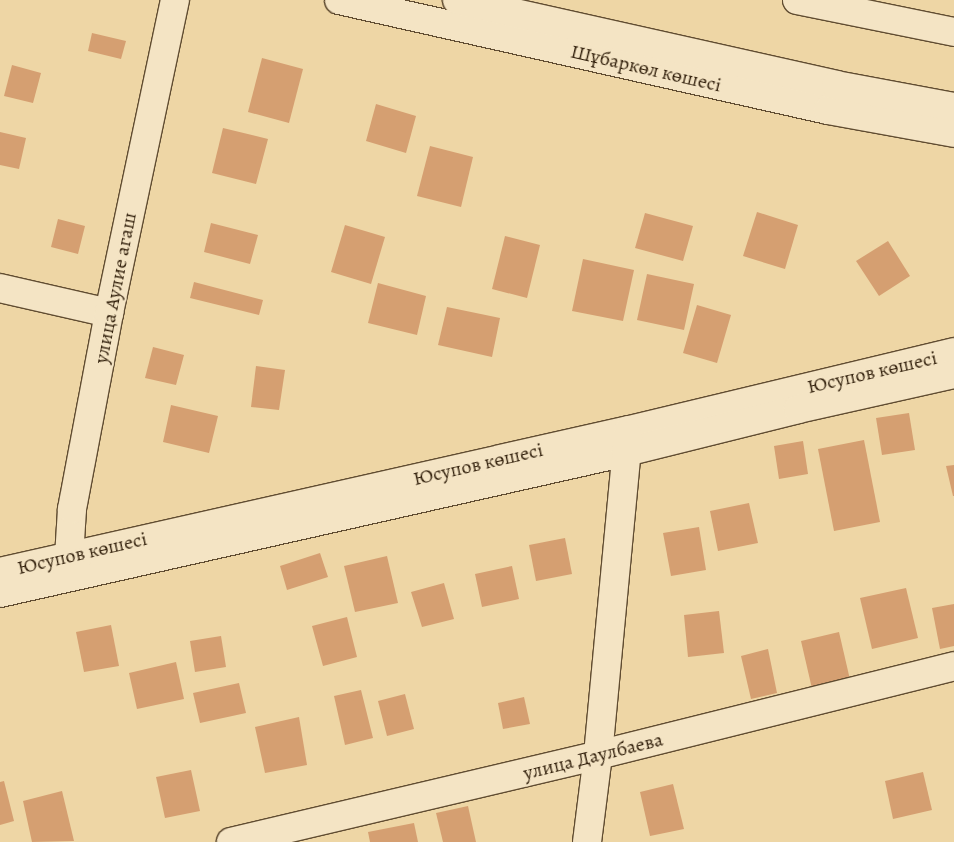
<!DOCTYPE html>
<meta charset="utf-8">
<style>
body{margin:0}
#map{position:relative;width:954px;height:842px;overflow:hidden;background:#eed6a5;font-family:Alegreya,serif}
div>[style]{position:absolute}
.building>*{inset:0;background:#d59f71}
.roads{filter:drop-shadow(1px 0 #604c31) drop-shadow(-1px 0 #604c31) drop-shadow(0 1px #604c31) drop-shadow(0 -1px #604c31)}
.minor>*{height:28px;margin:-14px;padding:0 14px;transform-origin:14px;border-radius:14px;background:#f4e4c4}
span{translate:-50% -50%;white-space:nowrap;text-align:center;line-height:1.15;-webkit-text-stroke:4px #f4e4c4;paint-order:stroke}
.street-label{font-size:20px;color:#301e0a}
</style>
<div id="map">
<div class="building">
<i style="clip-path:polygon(92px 33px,126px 41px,121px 59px,88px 51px)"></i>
<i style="clip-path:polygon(262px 58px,303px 69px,289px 123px,248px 112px)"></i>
<i style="clip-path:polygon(12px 65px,41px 73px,33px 103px,4px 96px)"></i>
<i style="clip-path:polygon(376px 104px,416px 116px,406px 153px,366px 141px)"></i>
<i style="clip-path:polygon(223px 128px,268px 139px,256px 184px,212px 173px)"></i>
<i style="clip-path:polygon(0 132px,26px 138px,19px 169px,0 165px)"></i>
<i style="clip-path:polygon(430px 146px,473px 157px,461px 207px,417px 196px)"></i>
<i style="clip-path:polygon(757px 212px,798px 225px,785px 269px,743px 256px)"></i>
<i style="clip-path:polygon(645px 213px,693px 226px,683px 261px,635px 248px)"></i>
<i style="clip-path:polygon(58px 219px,85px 226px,78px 254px,51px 247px)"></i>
<i style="clip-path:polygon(211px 223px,258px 235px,250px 264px,204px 252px)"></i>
<i style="clip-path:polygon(345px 225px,385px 237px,371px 284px,331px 272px)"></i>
<i style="clip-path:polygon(505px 236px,540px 245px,527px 298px,492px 289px)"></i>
<i style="clip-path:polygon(888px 241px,910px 276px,879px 296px,856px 261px)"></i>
<i style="clip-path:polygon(583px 259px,634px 270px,623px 321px,572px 311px)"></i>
<i style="clip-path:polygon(647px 274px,694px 284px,684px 330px,637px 320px)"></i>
<i style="clip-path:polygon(194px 282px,263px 300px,259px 315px,190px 298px)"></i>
<i style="clip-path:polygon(378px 283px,426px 296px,417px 335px,368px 323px)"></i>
<i style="clip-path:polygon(697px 305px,731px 315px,717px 363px,683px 353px)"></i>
<i style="clip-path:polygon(447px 307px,500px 318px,492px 357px,438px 345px)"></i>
<i style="clip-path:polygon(153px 347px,184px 355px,176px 385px,145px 378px)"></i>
<i style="clip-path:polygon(256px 366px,285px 370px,279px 410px,251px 407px)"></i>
<i style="clip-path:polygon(171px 405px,218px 416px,209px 453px,163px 442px)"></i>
<i style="clip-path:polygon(909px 413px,915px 450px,882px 455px,876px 418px)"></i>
<i style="clip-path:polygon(864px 440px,880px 522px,834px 531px,818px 449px)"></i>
<i style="clip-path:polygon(803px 441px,808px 474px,779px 479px,774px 446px)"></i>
<i style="clip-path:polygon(954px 465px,954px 496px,953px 496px,946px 466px)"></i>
<i style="clip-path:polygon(749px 503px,758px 543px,718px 551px,710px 511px)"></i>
<i style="clip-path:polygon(699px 527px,706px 570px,671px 576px,663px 533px)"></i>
<i style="clip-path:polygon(565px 538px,572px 574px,536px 581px,529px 545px)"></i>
<i style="clip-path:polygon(320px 553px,328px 577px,287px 590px,280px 566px)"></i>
<i style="clip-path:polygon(387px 556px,398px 603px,355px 612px,344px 566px)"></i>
<i style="clip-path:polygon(512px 566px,519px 599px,482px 607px,475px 574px)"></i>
<i style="clip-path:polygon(444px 583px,454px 619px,422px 627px,411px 592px)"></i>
<i style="clip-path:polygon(906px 588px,918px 638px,872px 649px,860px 598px)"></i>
<i style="clip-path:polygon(954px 604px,954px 646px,940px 649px,932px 608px)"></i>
<i style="clip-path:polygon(719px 611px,724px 653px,688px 657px,684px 615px)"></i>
<i style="clip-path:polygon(347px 617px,357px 657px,323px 666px,312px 626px)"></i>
<i style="clip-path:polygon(111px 625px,119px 666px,84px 672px,76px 632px)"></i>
<i style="clip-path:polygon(839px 632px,851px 684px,813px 693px,801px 641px)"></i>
<i style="clip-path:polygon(221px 636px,226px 667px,195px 672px,190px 641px)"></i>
<i style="clip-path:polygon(768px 649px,777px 693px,751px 699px,741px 656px)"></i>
<i style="clip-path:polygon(176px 662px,184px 699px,137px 709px,129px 673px)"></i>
<i style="clip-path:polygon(239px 683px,246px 713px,200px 723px,193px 693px)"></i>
<i style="clip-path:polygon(361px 690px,373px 738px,345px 745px,334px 696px)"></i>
<i style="clip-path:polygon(405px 694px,414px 729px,387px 736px,378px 701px)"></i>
<i style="clip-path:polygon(524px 697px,530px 724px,503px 729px,498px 703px)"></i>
<i style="clip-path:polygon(299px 717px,307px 765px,265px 773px,255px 727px)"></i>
<i style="clip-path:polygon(191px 770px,200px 811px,165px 818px,156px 777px)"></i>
<i style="clip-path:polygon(923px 772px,932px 810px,893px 819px,885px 781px)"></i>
<i style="clip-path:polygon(4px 781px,14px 821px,0 825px,0 782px)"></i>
<i style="clip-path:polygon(673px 784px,684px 829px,650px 836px,640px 792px)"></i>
<i style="clip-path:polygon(62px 791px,74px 841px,32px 842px,23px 801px)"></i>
<i style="clip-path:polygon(468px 806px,476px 842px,443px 842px,436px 813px)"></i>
<i style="clip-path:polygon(414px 823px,418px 842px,370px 842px,368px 832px)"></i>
</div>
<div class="roads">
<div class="minor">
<i style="left:339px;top:0;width:501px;rotate:12.68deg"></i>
<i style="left:828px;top:110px;width:128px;rotate:10.3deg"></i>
<i style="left:457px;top:0;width:388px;rotate:12.6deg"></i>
<i style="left:836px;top:85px;width:120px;rotate:10.6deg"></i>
<i style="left:797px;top:0;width:160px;rotate:11.5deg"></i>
<i style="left:0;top:288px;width:112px;rotate:12.9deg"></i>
<i style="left:0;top:572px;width:645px;rotate:-12.72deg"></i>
<i style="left:629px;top:430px;width:334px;rotate:-13.5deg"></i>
<i style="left:75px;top:573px;width:17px;rotate:-111deg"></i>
<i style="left:69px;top:557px;width:48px;rotate:-86.4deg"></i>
<i style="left:72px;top:509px;width:199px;rotate:-79.3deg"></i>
<i style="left:109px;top:313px;width:320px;rotate:-78.1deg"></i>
<i style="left:0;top:593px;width:642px;rotate:-12.69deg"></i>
<i style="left:626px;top:452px;width:177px;rotate:-14deg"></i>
<i style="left:798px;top:409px;width:160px;rotate:-12.6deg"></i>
<i style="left:231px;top:842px;width:377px;rotate:-13.3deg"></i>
<i style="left:598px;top:755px;width:367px;rotate:-14deg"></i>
<i style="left:587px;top:842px;width:88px;rotate:-82.8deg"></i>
<i style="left:598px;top:755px;width:320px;rotate:-84.6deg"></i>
</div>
</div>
<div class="street-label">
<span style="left:646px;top:68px;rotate:13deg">Шұбаркөл көшесі</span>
<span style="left:115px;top:288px;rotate:-79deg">улица Аулие агаш</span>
<span style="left:872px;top:372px;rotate:-13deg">Юсупов көшесі</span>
<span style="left:478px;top:464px;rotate:-13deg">Юсупов көшесі</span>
<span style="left:82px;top:553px;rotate:-13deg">Юсупов көшесі</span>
<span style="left:593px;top:756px;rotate:-14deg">улица Даулбаева</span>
</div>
</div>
